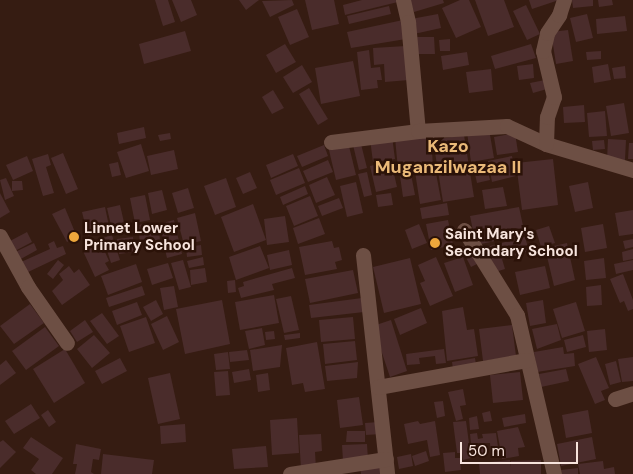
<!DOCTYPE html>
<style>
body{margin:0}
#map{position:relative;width:633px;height:474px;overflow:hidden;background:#361c12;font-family:"DM Sans",sans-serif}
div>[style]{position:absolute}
.building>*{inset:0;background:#4a2c2b}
.minor>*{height:15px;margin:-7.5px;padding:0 7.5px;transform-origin:7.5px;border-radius:7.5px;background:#6d4f44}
.dots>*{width:14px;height:14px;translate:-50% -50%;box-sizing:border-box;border:2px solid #2b1208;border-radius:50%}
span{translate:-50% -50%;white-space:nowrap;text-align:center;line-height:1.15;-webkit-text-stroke:5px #2b1208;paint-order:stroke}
.poi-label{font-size:15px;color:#f7e4dd;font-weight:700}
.left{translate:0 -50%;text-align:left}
.quarter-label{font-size:18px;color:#eab978;font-weight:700}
.scale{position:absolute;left:460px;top:442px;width:118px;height:22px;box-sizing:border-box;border:2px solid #f7e4dd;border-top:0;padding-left:6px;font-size:15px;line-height:18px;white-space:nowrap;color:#f7e4dd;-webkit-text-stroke:4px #2b1208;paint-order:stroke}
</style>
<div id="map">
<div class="building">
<i style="clip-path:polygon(155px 0,168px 0,175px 22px,163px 26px)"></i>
<i style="clip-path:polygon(172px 0,191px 0,197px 15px,181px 22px)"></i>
<i style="clip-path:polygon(239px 0,259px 0,246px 10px)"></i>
<i style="clip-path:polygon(292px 0,294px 5px,270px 17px,262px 1px)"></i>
<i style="clip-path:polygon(305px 0,334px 0,339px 24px,312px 30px)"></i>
<i style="clip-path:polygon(362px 0,402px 0,402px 1px,345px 15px,343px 5px)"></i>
<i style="clip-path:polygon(410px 0,443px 0,444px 3px,414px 12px)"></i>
<i style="clip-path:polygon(460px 0,469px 0,481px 27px,456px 38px,442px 8px)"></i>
<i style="clip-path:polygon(475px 0,504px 0,514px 27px,488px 36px)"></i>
<i style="clip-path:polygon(529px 0,559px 0,532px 9px)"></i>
<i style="clip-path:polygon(572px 0,593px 0,593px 6px,573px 8px)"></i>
<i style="clip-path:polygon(598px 0,612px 0,613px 5px,599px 7px)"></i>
<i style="clip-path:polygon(526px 5px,540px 34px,527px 40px,513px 11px)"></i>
<i style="clip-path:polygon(389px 6px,391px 14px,349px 24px,347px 16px)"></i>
<i style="clip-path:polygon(297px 9px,309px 37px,290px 45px,278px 17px)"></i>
<i style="clip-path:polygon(438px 14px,441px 28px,414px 34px,411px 19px)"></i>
<i style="clip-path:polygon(587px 14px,593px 38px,576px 42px,570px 18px)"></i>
<i style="clip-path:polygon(625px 16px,627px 31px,597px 34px,596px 19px)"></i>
<i style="clip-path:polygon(403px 20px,406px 39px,351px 48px,347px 32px)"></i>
<i style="clip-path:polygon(568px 30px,573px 61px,556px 64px,551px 32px)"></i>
<i style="clip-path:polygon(185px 31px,191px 51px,144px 64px,139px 44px)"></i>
<i style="clip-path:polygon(414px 37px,434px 37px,435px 54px,415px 54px)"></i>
<i style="clip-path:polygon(450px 39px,450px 51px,440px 51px,439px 40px)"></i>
<i style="clip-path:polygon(285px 44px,296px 62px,276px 73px,266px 55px)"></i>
<i style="clip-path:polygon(531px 44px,536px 58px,495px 69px,491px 56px)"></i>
<i style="clip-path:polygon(406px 46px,409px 80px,385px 82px,384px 64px,374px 65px,373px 48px)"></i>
<i style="clip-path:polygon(369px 50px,371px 68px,380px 67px,382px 80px,377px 80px,378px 88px,361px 90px,357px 52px)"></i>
<i style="clip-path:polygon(601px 51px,601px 59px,587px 60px,586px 52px)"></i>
<i style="clip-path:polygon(467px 52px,469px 65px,443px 70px,441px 56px)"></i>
<i style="clip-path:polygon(353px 61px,360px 96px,321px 104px,315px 68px)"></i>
<i style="clip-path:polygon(533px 64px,534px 78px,519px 80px,517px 66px)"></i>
<i style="clip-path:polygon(608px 64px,611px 80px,594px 83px,592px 67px)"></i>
<i style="clip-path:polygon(302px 65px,312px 82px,293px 93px,283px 77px)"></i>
<i style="clip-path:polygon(625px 66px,626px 78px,614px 79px,612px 68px)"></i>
<i style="clip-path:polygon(491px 69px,493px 90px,469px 93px,466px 72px)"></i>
<i style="clip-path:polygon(545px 80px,547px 89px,533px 93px,530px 83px)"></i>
<i style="clip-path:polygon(309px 88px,328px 119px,318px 125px,299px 94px)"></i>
<i style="clip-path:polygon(273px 90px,284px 108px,272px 114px,262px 97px)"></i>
<i style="clip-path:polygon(624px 103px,629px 133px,611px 136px,606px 106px)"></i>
<i style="clip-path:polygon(584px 105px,585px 122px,564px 123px,563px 107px)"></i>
<i style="clip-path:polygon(605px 111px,607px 136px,589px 137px,587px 113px)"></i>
<i style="clip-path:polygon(144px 127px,146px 138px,119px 144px,117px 133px)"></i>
<i style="clip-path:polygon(489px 129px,494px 158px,471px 162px,467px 132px)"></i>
<i style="clip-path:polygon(170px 133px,171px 139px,160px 141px,158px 135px)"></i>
<i style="clip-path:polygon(515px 133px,518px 152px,497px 155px,494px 137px)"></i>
<i style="clip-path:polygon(431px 135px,433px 167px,398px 169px,395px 138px)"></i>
<i style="clip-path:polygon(464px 135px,474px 197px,443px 202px,433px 140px)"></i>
<i style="clip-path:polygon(392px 136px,395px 159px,373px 162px,370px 139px)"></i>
<i style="clip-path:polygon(608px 139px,626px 140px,625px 160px,607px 160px)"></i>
<i style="clip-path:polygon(604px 140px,605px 149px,593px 150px,592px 141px)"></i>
<i style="clip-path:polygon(348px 142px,356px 175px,336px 180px,328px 146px)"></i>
<i style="clip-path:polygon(629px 143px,633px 143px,633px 159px,628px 159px)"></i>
<i style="clip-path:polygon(141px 144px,149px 171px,126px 178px,117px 152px)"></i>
<i style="clip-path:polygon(361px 144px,367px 168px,359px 170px,353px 145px)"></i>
<i style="clip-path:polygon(324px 145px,328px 156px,302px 167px,297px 156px)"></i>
<i style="clip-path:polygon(174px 150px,178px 169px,151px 175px,147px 156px)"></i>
<i style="clip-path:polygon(63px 153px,78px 189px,66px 194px,51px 158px)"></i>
<i style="clip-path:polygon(48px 154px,51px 165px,46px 167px,54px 193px,43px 196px,32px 159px)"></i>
<i style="clip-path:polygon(293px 154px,298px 166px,271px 178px,266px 165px)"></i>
<i style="clip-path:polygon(27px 156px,33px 171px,13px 180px,6px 165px)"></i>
<i style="clip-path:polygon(512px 156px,516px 176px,492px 182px,488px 161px)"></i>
<i style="clip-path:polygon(553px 159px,558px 205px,522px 210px,516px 163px)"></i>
<i style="clip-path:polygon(328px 160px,333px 172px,308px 182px,303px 171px)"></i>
<i style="clip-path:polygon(391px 161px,397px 187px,376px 192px,370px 166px)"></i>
<i style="clip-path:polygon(118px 162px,121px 175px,112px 177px,109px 164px)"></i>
<i style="clip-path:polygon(486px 162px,490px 180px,477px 183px,473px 165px)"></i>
<i style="clip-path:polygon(299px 168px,305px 183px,276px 195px,270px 180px)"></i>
<i style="clip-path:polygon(435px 168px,441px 200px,420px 204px,415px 172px)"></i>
<i style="clip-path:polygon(250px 172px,257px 188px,243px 194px,236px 178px)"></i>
<i style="clip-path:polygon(367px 172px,372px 195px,364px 197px,358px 174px)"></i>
<i style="clip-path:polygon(411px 174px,415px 195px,403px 197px,400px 176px)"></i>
<i style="clip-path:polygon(327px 177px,335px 195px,316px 203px,309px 185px)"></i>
<i style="clip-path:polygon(6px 178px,14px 196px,5px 200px,0 180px)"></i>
<i style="clip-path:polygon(226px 178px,236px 207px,215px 215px,204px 186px)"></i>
<i style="clip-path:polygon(12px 181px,22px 181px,23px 190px,12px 191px)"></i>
<i style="clip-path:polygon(356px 182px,363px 213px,347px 217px,340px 186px)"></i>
<i style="clip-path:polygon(588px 182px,593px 208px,575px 212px,569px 186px)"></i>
<i style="clip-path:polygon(305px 186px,308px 194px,283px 205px,280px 197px)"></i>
<i style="clip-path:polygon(503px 187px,507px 206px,485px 209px,482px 190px)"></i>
<i style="clip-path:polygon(188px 188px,194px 208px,178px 213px,172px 193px)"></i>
<i style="clip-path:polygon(162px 190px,167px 210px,152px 214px,148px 193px)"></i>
<i style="clip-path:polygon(0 193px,10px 212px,0 218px)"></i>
<i style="clip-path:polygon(391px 193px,393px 205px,378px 207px,376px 195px)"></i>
<i style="clip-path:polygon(145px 195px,150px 220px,135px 223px,130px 198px)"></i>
<i style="clip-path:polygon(310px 196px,318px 216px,294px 226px,286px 206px)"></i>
<i style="clip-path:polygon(339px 198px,343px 208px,322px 216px,318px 206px)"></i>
<i style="clip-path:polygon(447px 203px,449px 215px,422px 219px,420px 208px)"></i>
<i style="clip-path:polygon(253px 204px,266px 240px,234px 252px,221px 217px)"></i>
<i style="clip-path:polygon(120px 205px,126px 231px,113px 234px,107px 208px)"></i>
<i style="clip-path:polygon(105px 207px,110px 231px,88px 236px,82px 212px)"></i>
<i style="clip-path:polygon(519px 207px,525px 235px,476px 245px,470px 216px)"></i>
<i style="clip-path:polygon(65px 208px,77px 237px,67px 242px,52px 214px)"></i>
<i style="clip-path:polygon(633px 210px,633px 234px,619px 236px,615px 213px)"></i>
<i style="clip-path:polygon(195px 213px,201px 241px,184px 245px,177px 218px)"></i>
<i style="clip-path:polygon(285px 216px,289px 242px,267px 245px,264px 219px)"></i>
<i style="clip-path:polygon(319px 218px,325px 234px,298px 244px,293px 228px)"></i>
<i style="clip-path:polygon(174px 220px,182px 254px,167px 258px,159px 224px)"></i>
<i style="clip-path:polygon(448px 220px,453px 245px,431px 250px,426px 224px)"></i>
<i style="clip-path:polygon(151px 223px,151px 231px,159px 230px,160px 241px,140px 243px,138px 225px)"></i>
<i style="clip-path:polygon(419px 224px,427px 243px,412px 249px,405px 230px)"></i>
<i style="clip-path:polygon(603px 224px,607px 248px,585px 252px,581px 228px)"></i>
<i style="clip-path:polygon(549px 226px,555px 243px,541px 247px,536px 230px)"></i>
<i style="clip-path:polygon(27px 232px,32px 242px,15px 251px,10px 241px)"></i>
<i style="clip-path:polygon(112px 235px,120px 260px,111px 263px,103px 238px)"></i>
<i style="clip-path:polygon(133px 237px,135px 252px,119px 254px,117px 239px)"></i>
<i style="clip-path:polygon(525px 237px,529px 251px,502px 259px,505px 269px,492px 273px,486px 247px)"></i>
<i style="clip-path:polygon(633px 239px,633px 247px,625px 249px,623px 241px)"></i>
<i style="clip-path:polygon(54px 241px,57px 248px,63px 246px,66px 254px,26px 273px,21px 262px,50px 249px,48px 244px)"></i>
<i style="clip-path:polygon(332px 241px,334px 248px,339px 247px,342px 260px,335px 262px,337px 269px,305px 275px,299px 247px)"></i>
<i style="clip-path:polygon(34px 243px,37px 250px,19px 260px,15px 252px)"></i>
<i style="clip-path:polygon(101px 243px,109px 261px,105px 263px,109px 270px,95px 277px,83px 251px)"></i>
<i style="clip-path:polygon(567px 243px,575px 280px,554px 286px,545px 248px)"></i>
<i style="clip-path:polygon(467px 244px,477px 264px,471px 267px,461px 248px)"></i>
<i style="clip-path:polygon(201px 245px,202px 255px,187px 257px,186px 247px)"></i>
<i style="clip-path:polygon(260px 246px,269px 268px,236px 280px,229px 257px)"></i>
<i style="clip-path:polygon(633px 249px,633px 259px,623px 261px,622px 252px)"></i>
<i style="clip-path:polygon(289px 250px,292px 265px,270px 270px,267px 255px)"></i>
<i style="clip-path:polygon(203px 257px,204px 265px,189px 268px,187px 261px)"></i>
<i style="clip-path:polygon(436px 257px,453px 296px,430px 306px,420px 283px,425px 281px,418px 265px)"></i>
<i style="clip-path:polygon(463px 257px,473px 285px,455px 292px,444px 263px)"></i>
<i style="clip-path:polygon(410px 258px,421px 304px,384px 313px,373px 267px)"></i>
<i style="clip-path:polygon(604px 258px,606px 278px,586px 280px,584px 261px)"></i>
<i style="clip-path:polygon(58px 260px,64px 265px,53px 279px,47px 274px)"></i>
<i style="clip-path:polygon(183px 260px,191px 287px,179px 290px,171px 263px)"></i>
<i style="clip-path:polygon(633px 260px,633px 270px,616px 274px,614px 264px)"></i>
<i style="clip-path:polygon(168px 263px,173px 278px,152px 285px,147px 269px)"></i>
<i style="clip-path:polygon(136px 264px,142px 282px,108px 295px,101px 276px)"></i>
<i style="clip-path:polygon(69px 266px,74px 273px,79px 269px,90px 285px,62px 305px,52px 291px,63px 280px,59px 274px)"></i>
<i style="clip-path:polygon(545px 266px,550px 288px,520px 295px,515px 272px)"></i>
<i style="clip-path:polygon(205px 268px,207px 282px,191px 285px,190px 270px)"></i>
<i style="clip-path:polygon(292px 268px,295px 278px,272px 284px,274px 290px,241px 298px,238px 288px,244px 286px,243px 282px)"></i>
<i style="clip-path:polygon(353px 270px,358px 293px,310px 303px,305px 279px)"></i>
<i style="clip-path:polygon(623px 274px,633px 300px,633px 309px,628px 311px,624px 301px,620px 303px,610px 279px)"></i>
<i style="clip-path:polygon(235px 280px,236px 292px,228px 293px,227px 281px)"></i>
<i style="clip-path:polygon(601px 285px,602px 305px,587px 306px,586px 287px)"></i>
<i style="clip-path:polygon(142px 286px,145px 295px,109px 307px,106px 298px)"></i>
<i style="clip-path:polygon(174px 286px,178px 307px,164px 310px,160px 288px)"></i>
<i style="clip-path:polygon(274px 295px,279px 323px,240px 330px,235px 302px)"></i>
<i style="clip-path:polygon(291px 296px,299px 330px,284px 333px,276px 299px)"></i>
<i style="clip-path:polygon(362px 298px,364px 312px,311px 318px,309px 305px)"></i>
<i style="clip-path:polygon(156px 300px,163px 314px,151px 321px,143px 307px)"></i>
<i style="clip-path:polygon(222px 300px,230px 344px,185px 354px,176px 309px)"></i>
<i style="clip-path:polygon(543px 300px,546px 323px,530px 326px,526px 303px)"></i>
<i style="clip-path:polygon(137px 302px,142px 315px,117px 325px,112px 311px)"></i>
<i style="clip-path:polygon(576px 302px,585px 331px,562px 338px,553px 309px)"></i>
<i style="clip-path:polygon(30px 304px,44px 323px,14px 344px,0 326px)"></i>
<i style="clip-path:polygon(463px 307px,467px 330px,474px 329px,478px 356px,447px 361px,442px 311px)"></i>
<i style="clip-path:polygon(421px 308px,427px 323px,400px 335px,394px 319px)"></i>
<i style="clip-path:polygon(102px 313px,119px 336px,107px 344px,90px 321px)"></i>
<i style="clip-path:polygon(167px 316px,179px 342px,163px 350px,151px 324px)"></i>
<i style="clip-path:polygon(146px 317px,155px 343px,129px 352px,120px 326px)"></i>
<i style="clip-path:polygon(353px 317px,355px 339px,321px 342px,319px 320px)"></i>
<i style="clip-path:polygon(85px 320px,93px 332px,77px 342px,70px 331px)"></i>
<i style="clip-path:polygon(391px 320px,407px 371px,390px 377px,373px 326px)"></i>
<i style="clip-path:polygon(557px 324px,561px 340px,537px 349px,532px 329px)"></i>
<i style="clip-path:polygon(512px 325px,516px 356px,483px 361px,479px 329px)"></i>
<i style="clip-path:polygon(45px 327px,59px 346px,26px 370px,12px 351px)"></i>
<i style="clip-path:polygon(262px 328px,265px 345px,249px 349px,245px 331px)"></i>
<i style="clip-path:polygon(605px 329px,607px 350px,589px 352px,587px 331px)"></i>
<i style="clip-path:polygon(274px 331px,275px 339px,266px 340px,265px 332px)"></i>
<i style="clip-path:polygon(300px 333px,300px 338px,285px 340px,284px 335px)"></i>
<i style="clip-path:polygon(94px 335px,110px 353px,92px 368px,77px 349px)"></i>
<i style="clip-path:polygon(583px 335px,586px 347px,567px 352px,564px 340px)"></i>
<i style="clip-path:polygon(355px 341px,357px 360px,325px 364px,323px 344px)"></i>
<i style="clip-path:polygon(317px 342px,325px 389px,305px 392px,303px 383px,292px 385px,286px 348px)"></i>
<i style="clip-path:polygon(282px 345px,280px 367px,253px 371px,250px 350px)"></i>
<i style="clip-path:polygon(563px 347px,564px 354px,574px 353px,575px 366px,537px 372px,534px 352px)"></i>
<i style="clip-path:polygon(65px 349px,85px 383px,54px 403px,33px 369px)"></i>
<i style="clip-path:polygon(444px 349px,446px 363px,436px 364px,435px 356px,419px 358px,420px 364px,407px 365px,406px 354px)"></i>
<i style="clip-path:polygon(247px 350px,249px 360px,230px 362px,229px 352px)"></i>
<i style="clip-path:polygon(228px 352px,230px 369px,216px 370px,214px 354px)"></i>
<i style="clip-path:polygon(596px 357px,609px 388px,601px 391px,605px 400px,595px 404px,578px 364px)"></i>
<i style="clip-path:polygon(633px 357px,633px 381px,622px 382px,618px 359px)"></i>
<i style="clip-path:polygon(120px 358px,127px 371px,102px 384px,95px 371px)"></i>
<i style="clip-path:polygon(475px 358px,476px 365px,453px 369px,452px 362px)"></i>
<i style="clip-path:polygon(6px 360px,16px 373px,0 385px,0 365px)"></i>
<i style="clip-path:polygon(616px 361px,621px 382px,610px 385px,605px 364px)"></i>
<i style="clip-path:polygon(358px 362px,357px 378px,327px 381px,325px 366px)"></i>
<i style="clip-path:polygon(249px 369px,251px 380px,234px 383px,232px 372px)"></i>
<i style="clip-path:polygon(566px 369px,569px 381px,541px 387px,539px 374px)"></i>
<i style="clip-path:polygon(228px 371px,230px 395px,216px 396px,214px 372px)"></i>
<i style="clip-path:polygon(520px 372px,523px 400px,493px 403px,490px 375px)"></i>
<i style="clip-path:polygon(170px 373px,180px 419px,158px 424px,148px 378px)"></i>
<i style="clip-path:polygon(268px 373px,270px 390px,258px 392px,256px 375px)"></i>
<i style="clip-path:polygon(463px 389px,466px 405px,460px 406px,463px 419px,456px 421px,448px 392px)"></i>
<i style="clip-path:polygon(359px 397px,363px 425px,340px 428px,337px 400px)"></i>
<i style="clip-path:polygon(443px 401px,445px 416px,437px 418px,434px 402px)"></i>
<i style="clip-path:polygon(31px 404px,40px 418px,14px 434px,5px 421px)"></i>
<i style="clip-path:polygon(48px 410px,56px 422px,49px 427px,41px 415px)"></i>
<i style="clip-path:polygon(588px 410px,592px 433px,566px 438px,562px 415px)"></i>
<i style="clip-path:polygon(490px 411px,492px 421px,484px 422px,482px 413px)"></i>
<i style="clip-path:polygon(525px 414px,526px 423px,504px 427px,502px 418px)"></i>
<i style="clip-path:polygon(477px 416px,479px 429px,470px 430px,469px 418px)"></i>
<i style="clip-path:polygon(297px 418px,299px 453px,272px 455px,270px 420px)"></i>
<i style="clip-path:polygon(418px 421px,420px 424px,435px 421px,440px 455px,430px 457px,427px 440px,408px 444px,404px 424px)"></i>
<i style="clip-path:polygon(466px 421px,471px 458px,463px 460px,462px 453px,457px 453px,453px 422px)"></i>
<i style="clip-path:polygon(379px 422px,381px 434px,366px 435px,365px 423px)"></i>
<i style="clip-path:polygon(185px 424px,186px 442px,161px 444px,160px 426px)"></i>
<i style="clip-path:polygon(518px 427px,525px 447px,518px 448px,519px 456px,502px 459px,497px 431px)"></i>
<i style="clip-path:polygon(347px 431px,365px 431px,365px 442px,346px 442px)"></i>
<i style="clip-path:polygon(477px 433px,478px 439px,483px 438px,482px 434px,496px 433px,499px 454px,491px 455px,490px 443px,471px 443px,470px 434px)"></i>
<i style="clip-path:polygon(321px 434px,322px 451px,315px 452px,316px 468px,301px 469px,299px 435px)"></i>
<i style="clip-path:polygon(31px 437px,63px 458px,52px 474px,36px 474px,31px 470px,39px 459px,23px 448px)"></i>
<i style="clip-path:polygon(592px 437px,596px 459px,561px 466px,557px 444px)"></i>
<i style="clip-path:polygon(3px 440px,16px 452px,0 468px,0 442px)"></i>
<i style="clip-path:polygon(76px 444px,101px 449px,99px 460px,93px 459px,91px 472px,94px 474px,75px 474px,77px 464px,73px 464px)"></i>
<i style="clip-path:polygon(367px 444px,368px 460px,343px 461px,342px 445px)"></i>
<i style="clip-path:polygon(478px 445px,478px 448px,488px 447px,488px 454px,473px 455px,472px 446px)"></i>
<i style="clip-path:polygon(266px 446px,268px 467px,234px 469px,232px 449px)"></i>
<i style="clip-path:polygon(426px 451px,429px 461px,415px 466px,412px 456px)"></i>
<i style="clip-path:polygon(455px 452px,455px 458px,460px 458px,461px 470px,445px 472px,443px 453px)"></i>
<i style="clip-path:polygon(103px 454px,154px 460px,152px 474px,101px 474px)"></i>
<i style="clip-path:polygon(411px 454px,413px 466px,399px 469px,397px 457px)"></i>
<i style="clip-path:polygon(510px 460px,511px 467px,511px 461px,541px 460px,541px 474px,480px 474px,479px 463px)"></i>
<i style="clip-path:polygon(383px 461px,384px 474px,361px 474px,360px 463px)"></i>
<i style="clip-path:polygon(603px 461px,604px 469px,614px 467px,615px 474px,580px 474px,578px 464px)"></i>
<i style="clip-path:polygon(578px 468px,578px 474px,562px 474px,561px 470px)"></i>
</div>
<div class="minor">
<i style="left:403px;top:0;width:23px;rotate:77deg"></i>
<i style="left:408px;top:22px;width:109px;rotate:84.8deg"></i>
<i style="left:331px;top:142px;width:88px;rotate:-7.2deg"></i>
<i style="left:418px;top:131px;width:89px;rotate:-3.2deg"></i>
<i style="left:507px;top:126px;width:43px;rotate:24.8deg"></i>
<i style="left:546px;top:144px;width:91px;rotate:16.6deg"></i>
<i style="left:546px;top:144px;width:27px;rotate:-88deg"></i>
<i style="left:547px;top:117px;width:21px;rotate:-71deg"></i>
<i style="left:554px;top:97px;width:47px;rotate:-103.4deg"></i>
<i style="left:543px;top:51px;width:18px;rotate:-77deg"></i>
<i style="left:547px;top:33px;width:22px;rotate:-56deg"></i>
<i style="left:559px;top:15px;width:16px;rotate:-72deg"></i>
<i style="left:464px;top:230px;width:100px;rotate:58.1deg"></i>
<i style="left:517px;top:315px;width:163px;rotate:76.9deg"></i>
<i style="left:0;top:236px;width:58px;rotate:61.2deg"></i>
<i style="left:28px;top:287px;width:68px;rotate:55.1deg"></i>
<i style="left:363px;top:255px;width:220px;rotate:83.7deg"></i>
<i style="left:378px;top:387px;width:151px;rotate:-10.3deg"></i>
<i style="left:615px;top:399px;width:19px;rotate:-18deg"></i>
<i style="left:290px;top:474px;width:97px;rotate:-8.9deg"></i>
</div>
<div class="dots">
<i style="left:74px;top:237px;background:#eea73c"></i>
<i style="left:435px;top:243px;background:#eea73c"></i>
</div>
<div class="poi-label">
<span class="left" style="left:84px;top:237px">Linnet Lower<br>Primary School</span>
<span class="left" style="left:445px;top:243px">Saint Mary's<br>Secondary School</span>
</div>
<div class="quarter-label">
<span style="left:448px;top:157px">Kazo<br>Muganzilwazaa II</span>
</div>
<div class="scale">50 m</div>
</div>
